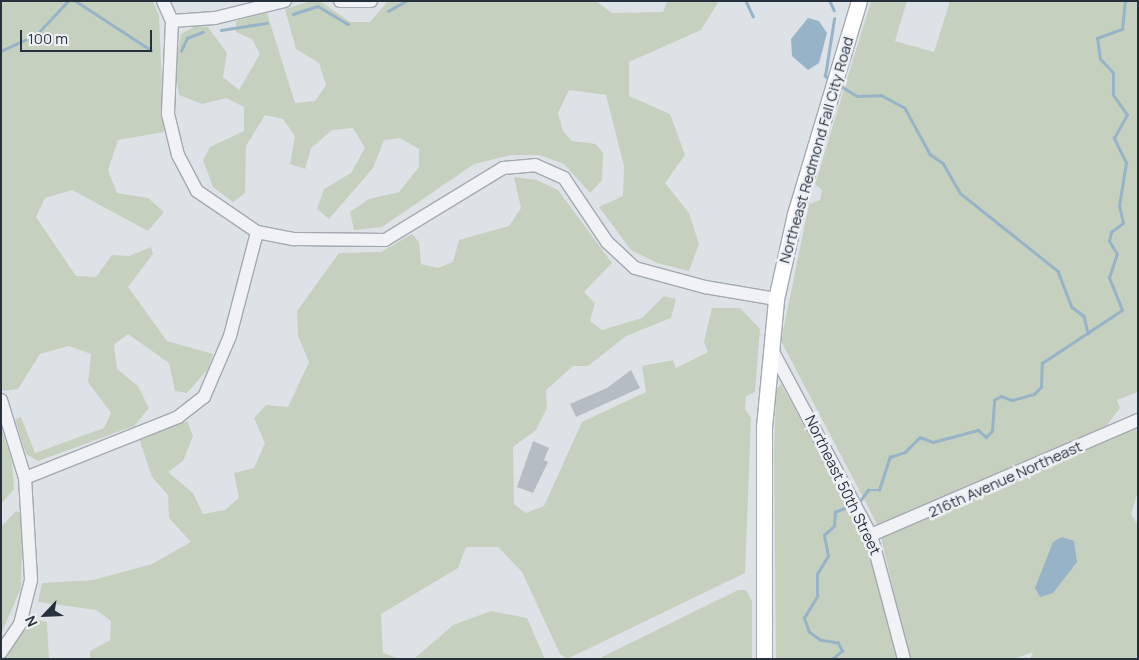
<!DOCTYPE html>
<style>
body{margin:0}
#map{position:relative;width:1139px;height:660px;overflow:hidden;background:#dde2e7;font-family:Manrope,sans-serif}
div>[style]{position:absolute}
.green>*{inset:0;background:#c5d1be}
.water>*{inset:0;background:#97b3c8}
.stream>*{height:2.5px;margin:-1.25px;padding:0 1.25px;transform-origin:1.25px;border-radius:1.25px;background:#97b3c8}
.building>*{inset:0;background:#b5bcc4}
.roads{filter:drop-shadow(1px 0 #a3a9b1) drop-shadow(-1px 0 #a3a9b1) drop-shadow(0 1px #a3a9b1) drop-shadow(0 -1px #a3a9b1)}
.minor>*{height:12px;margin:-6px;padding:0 6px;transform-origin:6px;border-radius:6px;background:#f0f2f6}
.major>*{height:15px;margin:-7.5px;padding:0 7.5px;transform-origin:7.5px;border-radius:7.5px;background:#fff}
span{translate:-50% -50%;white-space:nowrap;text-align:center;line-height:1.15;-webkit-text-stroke:5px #edf1f5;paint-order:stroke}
.street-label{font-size:15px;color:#27313e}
.frame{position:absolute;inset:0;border:2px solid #27313e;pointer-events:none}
.north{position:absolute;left:20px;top:590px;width:50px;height:50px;-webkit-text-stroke:4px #edf1f5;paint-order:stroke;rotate:245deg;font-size:14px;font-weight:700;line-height:20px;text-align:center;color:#27313e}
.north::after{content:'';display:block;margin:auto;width:18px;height:22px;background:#27313e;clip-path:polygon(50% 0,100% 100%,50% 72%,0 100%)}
.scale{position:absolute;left:20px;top:30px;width:132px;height:22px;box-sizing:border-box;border:2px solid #27313e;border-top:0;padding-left:6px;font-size:15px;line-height:18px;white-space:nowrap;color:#27313e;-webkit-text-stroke:4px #edf1f5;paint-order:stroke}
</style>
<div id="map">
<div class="green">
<i style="clip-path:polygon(1px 1px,153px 1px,159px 16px,164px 132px,118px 140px,108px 170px,117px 193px,148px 198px,164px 212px,148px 231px,72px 190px,45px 198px,36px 217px,76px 276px,96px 277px,112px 255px,129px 256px,151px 247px,153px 254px,128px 287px,167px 341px,213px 354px,208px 369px,187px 393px,175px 391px,169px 363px,128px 334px,114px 345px,117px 369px,138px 386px,149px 408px,134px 426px,38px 461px,26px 454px,15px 419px,21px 417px,35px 453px,104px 428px,111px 413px,88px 382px,91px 354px,69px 346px,40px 354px,18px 389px,3px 391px,1px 386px)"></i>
<i style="clip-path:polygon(311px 1px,320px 1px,350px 22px,370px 22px,388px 1px,596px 1px,612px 13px,663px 12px,667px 1px,719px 1px,701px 30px,629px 62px,629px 96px,670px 114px,685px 155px,665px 183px,689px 213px,699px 244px,689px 271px,657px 263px,631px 250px,599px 207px,623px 196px,624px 166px,606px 95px,569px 90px,558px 113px,563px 131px,572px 141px,596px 144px,603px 153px,602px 180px,590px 193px,564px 164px,539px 155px,511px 155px,474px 164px,382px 227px,354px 230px,350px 212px,369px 199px,399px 192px,419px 167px,419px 149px,400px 138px,384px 140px,373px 168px,329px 219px,317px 209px,324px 189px,351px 173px,365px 148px,353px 128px,332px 130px,311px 148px,305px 169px,290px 164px,295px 136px,283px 119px,265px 115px,246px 146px,245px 193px,233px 202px,213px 187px,203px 160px,210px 147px,244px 131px,244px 107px,226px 98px,202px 104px,179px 95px,175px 63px,181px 34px,196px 26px,208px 27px,227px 53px,223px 77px,239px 90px,260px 54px,252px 39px,236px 32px,236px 21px,267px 13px,295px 103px,315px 101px,326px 85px,319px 63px,296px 49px,285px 9px)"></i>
<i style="clip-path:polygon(871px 1px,907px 1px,895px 41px,934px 52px,950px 1px,1138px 1px,1138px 392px,1117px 400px,1120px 408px,1104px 429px,878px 526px,781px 341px,809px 204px,820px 200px,822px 190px,815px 184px)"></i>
<i style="clip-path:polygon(514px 177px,537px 180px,558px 190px,612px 263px,584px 292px,595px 303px,590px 321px,602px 330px,642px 318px,664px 296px,676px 299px,671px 318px,626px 336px,588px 366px,573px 366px,546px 390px,547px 408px,536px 430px,513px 447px,514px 504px,526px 513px,544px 506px,582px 422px,646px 392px,642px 366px,673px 360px,676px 368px,708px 352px,704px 342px,712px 308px,740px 308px,760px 329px,755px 392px,746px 396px,745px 409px,751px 418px,745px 573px,567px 659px,560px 654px,522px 572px,498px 547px,466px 547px,458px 568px,381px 614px,383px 653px,400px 659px,90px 659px,90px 651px,110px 640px,111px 621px,96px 610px,38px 602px,42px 583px,93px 580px,152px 564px,191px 542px,169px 518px,168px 495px,152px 477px,139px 438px,187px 421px,193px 436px,183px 461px,168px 472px,193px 493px,203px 514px,225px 510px,239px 498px,234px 473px,254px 468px,265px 443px,254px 418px,266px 405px,288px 407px,309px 362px,298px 336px,297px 311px,339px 253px,381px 252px,412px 234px,419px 242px,421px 264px,438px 268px,453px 262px,459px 240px,509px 226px,521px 208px)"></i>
<i style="clip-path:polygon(781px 384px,867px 539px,899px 659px,776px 659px,774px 454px,776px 389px)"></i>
<i style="clip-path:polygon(1px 426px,12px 462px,14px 489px,1px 504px)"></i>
<i style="clip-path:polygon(1138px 426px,1138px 491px,1131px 514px,1138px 525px,1138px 659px,1030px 659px,1033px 652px,1017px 658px,909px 659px,881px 537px)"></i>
<i style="clip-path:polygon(16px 511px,23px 514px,21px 588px,1px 634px,1px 527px)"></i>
<i style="clip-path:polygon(738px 590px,746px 590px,752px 601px,752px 659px,598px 659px)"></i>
<i style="clip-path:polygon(491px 611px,527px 618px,545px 659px,414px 659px,453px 625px)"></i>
<i style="clip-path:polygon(30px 618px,47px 622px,49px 659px,5px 659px)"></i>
</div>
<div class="water">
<i style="clip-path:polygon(808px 18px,819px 21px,827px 33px,819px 63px,808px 70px,792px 56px,791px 39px)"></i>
<i style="clip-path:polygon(1062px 537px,1074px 541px,1077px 562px,1053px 593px,1040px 597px,1035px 588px,1053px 542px)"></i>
</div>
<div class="stream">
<i style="left:76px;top:1px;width:90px;rotate:33.2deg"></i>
<i style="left:746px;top:1px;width:17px;rotate:65deg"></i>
<i style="left:830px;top:1px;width:10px;rotate:66deg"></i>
<i style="left:388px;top:11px;width:21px;rotate:-29deg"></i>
<i style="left:293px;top:14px;width:26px;rotate:-18deg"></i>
<i style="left:318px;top:6px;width:35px;rotate:31deg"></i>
<i style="left:221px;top:30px;width:46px;rotate:-8.8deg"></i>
<i style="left:1px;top:51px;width:40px;rotate:-25deg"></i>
<i style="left:37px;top:34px;width:45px;rotate:-46.8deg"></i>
<i style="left:181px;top:51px;width:14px;rotate:-65deg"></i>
<i style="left:187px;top:38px;width:17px;rotate:-21deg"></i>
<i style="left:829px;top:80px;width:6px;rotate:-135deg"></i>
<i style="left:825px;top:76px;width:58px;rotate:-81deg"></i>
<i style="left:839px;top:85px;width:21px;rotate:31deg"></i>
<i style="left:857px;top:96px;width:24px;rotate:-2deg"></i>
<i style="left:881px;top:95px;width:27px;rotate:28deg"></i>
<i style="left:905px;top:108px;width:52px;rotate:61.5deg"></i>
<i style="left:930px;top:154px;width:16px;rotate:35deg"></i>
<i style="left:943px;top:163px;width:34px;rotate:60deg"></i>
<i style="left:960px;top:193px;width:125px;rotate:38.5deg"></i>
<i style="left:1058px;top:271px;width:39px;rotate:69deg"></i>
<i style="left:1072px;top:307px;width:15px;rotate:37deg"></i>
<i style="left:1084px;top:316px;width:18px;rotate:77deg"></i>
<i style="left:859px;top:502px;width:15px;rotate:-53deg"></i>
<i style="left:868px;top:490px;width:11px"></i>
<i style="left:879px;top:490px;width:35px;rotate:-72deg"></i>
<i style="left:890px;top:457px;width:16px;rotate:-18deg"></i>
<i style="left:905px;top:452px;width:21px;rotate:-45deg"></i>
<i style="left:920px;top:437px;width:14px;rotate:21deg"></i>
<i style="left:933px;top:442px;width:47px;rotate:-14.9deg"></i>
<i style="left:978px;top:430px;width:11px;rotate:41deg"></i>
<i style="left:986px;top:437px;width:8px;rotate:-45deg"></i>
<i style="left:992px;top:431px;width:31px;rotate:-86deg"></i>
<i style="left:994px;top:400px;width:8px;rotate:-30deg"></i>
<i style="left:1001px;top:396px;width:12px;rotate:20deg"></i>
<i style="left:1012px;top:400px;width:23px;rotate:-15deg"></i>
<i style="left:1034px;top:394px;width:10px;rotate:-45deg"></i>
<i style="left:1041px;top:387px;width:24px;rotate:-88deg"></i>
<i style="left:1042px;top:363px;width:96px;rotate:-33.5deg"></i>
<i style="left:1122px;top:310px;width:35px;rotate:-112deg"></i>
<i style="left:1109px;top:278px;width:25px;rotate:-72deg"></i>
<i style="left:1117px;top:254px;width:15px;rotate:-122deg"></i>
<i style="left:1109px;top:241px;width:9px;rotate:-77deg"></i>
<i style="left:1111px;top:232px;width:15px;rotate:-37deg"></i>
<i style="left:1123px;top:223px;width:17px;rotate:-103deg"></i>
<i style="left:1119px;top:206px;width:44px;rotate:-80.8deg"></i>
<i style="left:1126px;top:163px;width:28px;rotate:-116deg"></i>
<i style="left:1114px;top:138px;width:26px;rotate:-61deg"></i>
<i style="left:1127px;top:115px;width:24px;rotate:-125deg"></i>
<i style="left:1113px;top:95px;width:22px;rotate:-90deg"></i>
<i style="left:1113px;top:73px;width:19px;rotate:-133deg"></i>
<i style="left:1100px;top:59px;width:21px;rotate:-98deg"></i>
<i style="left:1097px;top:38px;width:27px;rotate:-20deg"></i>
<i style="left:1122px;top:29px;width:28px;rotate:-84deg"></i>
<i style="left:832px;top:659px;width:13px;rotate:-39deg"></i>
<i style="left:842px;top:651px;width:9px;rotate:-117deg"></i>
<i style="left:838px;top:643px;width:18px;rotate:-171deg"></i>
<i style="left:820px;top:640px;width:14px;rotate:-144deg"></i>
<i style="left:809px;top:632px;width:15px;rotate:-110deg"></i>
<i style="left:804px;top:618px;width:26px;rotate:-59deg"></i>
<i style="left:817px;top:596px;width:22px;rotate:-90deg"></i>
<i style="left:817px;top:574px;width:21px;rotate:-59deg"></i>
<i style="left:828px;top:556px;width:21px;rotate:-101deg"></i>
<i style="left:824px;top:535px;width:13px;rotate:-42deg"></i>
<i style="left:834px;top:526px;width:14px;rotate:-86deg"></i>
<i style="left:835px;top:512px;width:18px;rotate:-22deg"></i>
</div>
<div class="building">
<i style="clip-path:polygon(631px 370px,640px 388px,576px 417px,570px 404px,607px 388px)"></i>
<i style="clip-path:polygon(533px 441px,549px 448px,544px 460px,548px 462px,533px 493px,517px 487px)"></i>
</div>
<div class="roads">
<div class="minor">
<i style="left:163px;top:1px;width:22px;rotate:66deg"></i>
<i style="left:172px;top:21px;width:93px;rotate:92.5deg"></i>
<i style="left:168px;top:114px;width:42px;rotate:76.3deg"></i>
<i style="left:178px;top:155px;width:41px;rotate:62.2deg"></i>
<i style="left:197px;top:191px;width:73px;rotate:34.3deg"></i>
<i style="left:257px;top:232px;width:38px;rotate:11deg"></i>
<i style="left:294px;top:239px;width:91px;rotate:0.6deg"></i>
<i style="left:385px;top:240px;width:138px;rotate:-31.4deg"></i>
<i style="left:503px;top:168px;width:32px;rotate:-5deg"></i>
<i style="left:535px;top:165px;width:32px;rotate:24deg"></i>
<i style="left:564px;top:178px;width:77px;rotate:56.1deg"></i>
<i style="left:607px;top:242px;width:38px;rotate:43deg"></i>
<i style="left:635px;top:268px;width:73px;rotate:15.2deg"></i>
<i style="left:705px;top:287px;width:72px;rotate:9.6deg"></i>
<i style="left:340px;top:1px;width:31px"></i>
<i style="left:172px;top:21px;width:43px;rotate:-4deg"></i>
<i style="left:215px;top:18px;width:72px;rotate:-13.7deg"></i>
<i style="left:771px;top:348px;width:212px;rotate:61.9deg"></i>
<i style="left:871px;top:535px;width:128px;rotate:75.1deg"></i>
<i style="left:1px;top:400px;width:82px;rotate:72.9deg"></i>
<i style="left:25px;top:478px;width:102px;rotate:86.6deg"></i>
<i style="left:31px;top:580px;width:45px;rotate:104deg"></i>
<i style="left:20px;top:624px;width:34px;rotate:124deg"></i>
<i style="left:25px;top:478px;width:165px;rotate:-21.7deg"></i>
<i style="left:178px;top:417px;width:33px;rotate:-38deg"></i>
<i style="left:204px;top:397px;width:66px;rotate:-66.9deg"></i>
<i style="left:230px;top:336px;width:107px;rotate:-75.4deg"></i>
<i style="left:871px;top:535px;width:291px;rotate:-23.3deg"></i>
</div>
<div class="major">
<i style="left:764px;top:659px;width:232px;rotate:-90deg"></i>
<i style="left:764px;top:427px;width:129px;rotate:-84.6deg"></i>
<i style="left:776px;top:299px;width:87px;rotate:-77.4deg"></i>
<i style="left:795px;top:214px;width:222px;rotate:-73.3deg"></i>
</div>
</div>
<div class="street-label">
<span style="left:816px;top:150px;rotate:-74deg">Northeast Redmond Fall City Road</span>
<span style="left:1005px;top:479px;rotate:-24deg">216th Avenue Northeast</span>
<span style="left:843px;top:485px;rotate:64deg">Northeast 50th Street</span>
</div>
<div class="frame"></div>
<div class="north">N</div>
<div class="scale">100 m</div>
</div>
